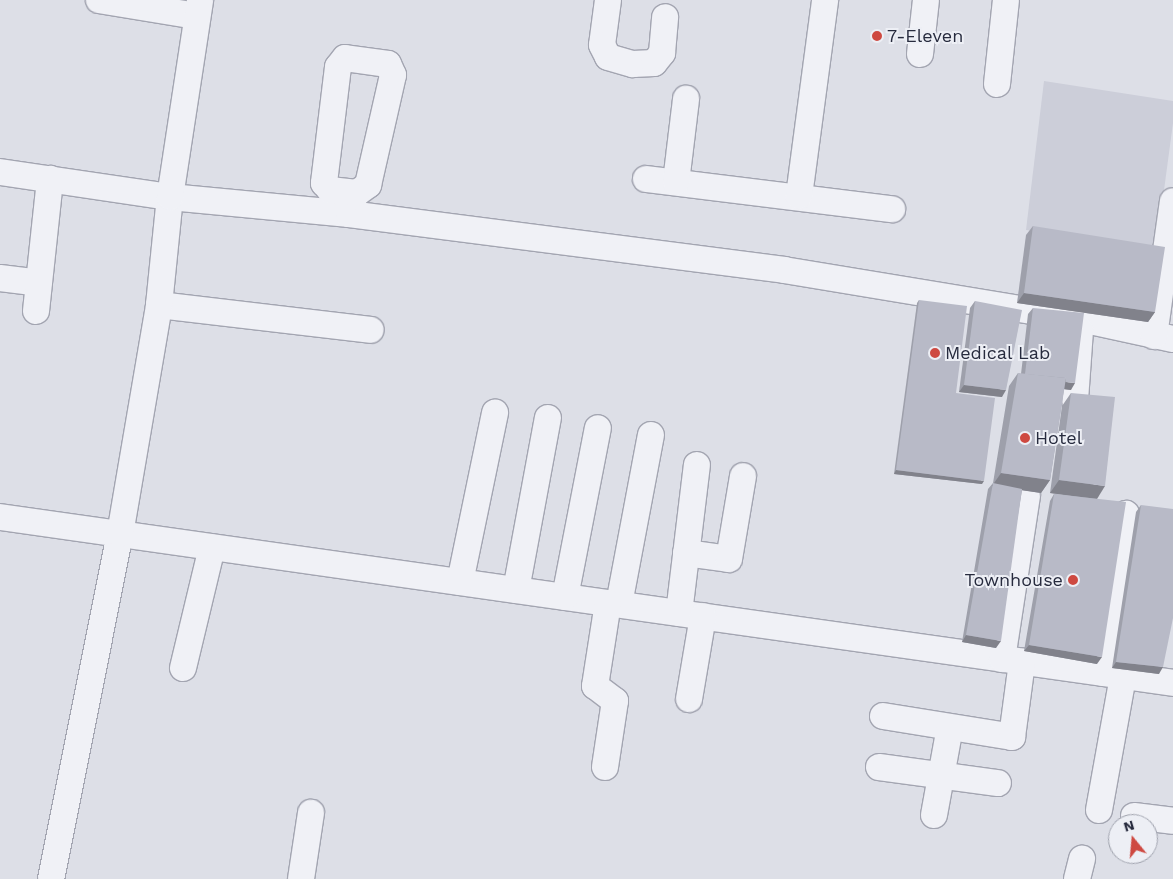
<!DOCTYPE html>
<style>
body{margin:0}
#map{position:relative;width:1173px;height:879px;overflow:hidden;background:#dddfe7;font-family:"Work Sans",sans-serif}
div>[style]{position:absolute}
.built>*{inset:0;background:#ccced9}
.roads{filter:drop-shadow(1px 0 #a3a5b1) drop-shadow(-1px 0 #a3a5b1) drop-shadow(0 1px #a3a5b1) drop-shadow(0 -1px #a3a5b1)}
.minor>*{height:26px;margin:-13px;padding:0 13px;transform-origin:13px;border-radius:13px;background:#f0f1f6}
.wall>*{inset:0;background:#9ea0ab}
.shaded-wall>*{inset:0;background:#81828b}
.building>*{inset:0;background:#b8bac7}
.dots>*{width:14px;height:14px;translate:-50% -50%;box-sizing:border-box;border:2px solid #edeff5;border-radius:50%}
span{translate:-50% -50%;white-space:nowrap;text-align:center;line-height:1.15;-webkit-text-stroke:4px #edeff5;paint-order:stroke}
.poi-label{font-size:18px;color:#272b3e}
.left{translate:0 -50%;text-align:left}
.right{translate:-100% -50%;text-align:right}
.north{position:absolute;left:1108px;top:814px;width:50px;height:50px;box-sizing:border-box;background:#edeff5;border:1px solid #9ea1ac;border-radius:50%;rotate:343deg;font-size:14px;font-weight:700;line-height:20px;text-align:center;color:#272b3e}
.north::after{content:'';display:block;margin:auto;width:18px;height:22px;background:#ce4941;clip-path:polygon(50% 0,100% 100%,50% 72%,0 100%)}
</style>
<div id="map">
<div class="built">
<i style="clip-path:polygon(1044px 81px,1173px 101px,1173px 123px,1156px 250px,1026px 230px)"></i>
</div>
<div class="roads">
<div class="minor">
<i style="left:99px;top:0;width:99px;rotate:9.3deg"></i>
<i style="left:608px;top:0;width:45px;rotate:97.6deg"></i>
<i style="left:602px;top:45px;width:13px;rotate:63deg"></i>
<i style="left:608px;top:57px;width:26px;rotate:16deg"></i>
<i style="left:633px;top:64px;width:21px;rotate:-3deg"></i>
<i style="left:654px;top:63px;width:13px;rotate:-51deg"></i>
<i style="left:662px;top:53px;width:36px;rotate:-85deg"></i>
<i style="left:920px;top:54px;width:54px;rotate:-83.7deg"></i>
<i style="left:997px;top:84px;width:84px;rotate:-83.9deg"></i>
<i style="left:0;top:172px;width:172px;rotate:8.4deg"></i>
<i style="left:170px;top:197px;width:180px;rotate:5.4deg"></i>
<i style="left:349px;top:214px;width:439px;rotate:7.3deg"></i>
<i style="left:784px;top:270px;width:301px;rotate:9.4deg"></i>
<i style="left:1081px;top:319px;width:94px;rotate:12.3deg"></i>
<i style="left:646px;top:179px;width:248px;rotate:7deg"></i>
<i style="left:676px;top:182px;width:84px;rotate:-83.1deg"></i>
<i style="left:799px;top:196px;width:198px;rotate:-82.4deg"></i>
<i style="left:349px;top:214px;width:15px;rotate:-94deg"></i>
<i style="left:348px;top:199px;width:11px;rotate:-34deg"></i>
<i style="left:357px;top:193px;width:14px;rotate:-36deg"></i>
<i style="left:368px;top:185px;width:113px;rotate:-77.2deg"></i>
<i style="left:393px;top:75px;width:12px;rotate:-114deg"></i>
<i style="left:388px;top:64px;width:43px;rotate:-172.1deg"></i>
<i style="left:345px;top:58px;width:11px;rotate:128deg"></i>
<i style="left:338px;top:67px;width:117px;rotate:96.9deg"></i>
<i style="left:324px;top:183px;width:9px;rotate:49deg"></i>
<i style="left:330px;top:190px;width:27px;rotate:6deg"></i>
<i style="left:0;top:278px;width:39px;rotate:7deg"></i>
<i style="left:159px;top:305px;width:213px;rotate:6.7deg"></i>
<i style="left:36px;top:311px;width:133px;rotate:-83.9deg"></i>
<i style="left:1154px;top:336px;width:136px;rotate:-82deg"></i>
<i style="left:1075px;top:400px;width:70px;rotate:-85.9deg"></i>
<i style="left:0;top:517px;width:1185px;rotate:8.05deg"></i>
<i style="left:686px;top:553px;width:43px;rotate:7.9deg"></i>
<i style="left:729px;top:559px;width:84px;rotate:-80.4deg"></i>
<i style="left:460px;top:582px;width:173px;rotate:-78.3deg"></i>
<i style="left:516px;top:590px;width:175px;rotate:-79.5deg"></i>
<i style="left:565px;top:597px;width:172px;rotate:-79deg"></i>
<i style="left:619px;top:604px;width:172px;rotate:-79.3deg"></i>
<i style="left:679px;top:613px;width:149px;rotate:-83.1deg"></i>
<i style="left:1002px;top:659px;width:165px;rotate:-81.3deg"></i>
<i style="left:183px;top:668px;width:124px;rotate:-76.5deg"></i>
<i style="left:1103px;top:673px;width:161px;rotate:-81.8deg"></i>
<i style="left:689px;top:699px;width:84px;rotate:-80.4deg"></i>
<i style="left:883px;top:716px;width:131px;rotate:9.2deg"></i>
<i style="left:1012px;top:737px;width:76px;rotate:-82.4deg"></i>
<i style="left:605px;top:767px;width:67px;rotate:-81.4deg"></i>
<i style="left:615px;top:701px;width:25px;rotate:-143deg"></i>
<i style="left:595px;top:686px;width:84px;rotate:-81.1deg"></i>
<i style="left:879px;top:767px;width:120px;rotate:7.7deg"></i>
<i style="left:1099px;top:810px;width:136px;rotate:-79.8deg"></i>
<i style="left:934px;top:815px;width:89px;rotate:-79.7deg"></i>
<i style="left:1134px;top:816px;width:39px;rotate:7deg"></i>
<i style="left:51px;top:879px;width:352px;rotate:-78.7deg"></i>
<i style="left:120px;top:534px;width:232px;rotate:-80.3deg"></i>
<i style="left:159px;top:305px;width:109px;rotate:-84.2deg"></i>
<i style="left:170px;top:197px;width:199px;rotate:-81.3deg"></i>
<i style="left:301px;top:879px;width:67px;rotate:-81.4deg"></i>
<i style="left:1077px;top:879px;width:21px;rotate:-76deg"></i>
</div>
</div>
<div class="wall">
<i style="clip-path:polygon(1033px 226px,1155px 312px,1148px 322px,1017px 303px,1026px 235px)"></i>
<i style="clip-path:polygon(919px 300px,956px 393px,982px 484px,894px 474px,917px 303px)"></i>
<i style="clip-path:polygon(975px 301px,1002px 397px,959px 392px,970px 308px)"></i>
<i style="clip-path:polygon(1033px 308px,1071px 390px,1064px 389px,1050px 480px,1041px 493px,1022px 490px,996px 648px,962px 642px,988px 489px,993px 483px,1009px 386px,1018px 373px,1021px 374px,1028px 314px)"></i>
<i style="clip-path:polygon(1071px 393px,1097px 499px,1097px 664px,1024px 651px,1050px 501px,1054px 494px,1086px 498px,1050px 493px,1062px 406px)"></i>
<i style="clip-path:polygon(1141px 505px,1159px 674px,1112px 668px,1136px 512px)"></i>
</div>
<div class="shaded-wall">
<i style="clip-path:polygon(1024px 293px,1155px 312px,1148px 322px,1017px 303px)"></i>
<i style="clip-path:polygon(1025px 378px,1075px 383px,1071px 390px,1020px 384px)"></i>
<i style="clip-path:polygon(964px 385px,1006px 390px,1002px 397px,959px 392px)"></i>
<i style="clip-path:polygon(896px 470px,984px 481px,982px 484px,894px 474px)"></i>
<i style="clip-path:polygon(1001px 473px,1050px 480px,1041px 493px,992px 486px)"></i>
<i style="clip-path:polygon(1059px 480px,1105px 486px,1097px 499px,1050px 493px)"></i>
<i style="clip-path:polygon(966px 635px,1001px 641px,996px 648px,962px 642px)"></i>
<i style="clip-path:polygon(1029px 645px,1102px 657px,1097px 664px,1024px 651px)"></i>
<i style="clip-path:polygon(1116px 662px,1163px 667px,1159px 674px,1112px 668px)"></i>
</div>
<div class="building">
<i style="clip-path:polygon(1033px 226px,1165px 247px,1155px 312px,1024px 293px)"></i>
<i style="clip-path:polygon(919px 300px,967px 306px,956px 393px,995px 398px,984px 481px,896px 470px)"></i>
<i style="clip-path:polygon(975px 301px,1022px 310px,1006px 390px,964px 385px)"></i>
<i style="clip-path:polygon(1033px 308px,1084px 313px,1075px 383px,1066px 382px,1066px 378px,1025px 374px)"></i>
<i style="clip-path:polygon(1018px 373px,1066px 378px,1050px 480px,1001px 473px)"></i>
<i style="clip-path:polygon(1071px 393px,1115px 397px,1105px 486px,1059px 480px)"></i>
<i style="clip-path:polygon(993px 483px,1022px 489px,1001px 641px,966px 635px)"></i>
<i style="clip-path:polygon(1054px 494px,1126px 502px,1102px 657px,1029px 645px)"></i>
<i style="clip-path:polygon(1141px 505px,1173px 509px,1173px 618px,1163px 667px,1116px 662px)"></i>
</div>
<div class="dots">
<i style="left:877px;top:36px;background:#ce4941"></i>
<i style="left:935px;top:353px;background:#ce4941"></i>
<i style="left:1025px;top:438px;background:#ce4941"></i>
<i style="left:1073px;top:580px;background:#ce4941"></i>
</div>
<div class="poi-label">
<span class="left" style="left:887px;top:36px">7-Eleven</span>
<span class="left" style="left:945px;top:353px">Medical Lab</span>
<span class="left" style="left:1035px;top:438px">Hotel</span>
<span class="right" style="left:1063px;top:580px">Townhouse</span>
</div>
<div class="north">N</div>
</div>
